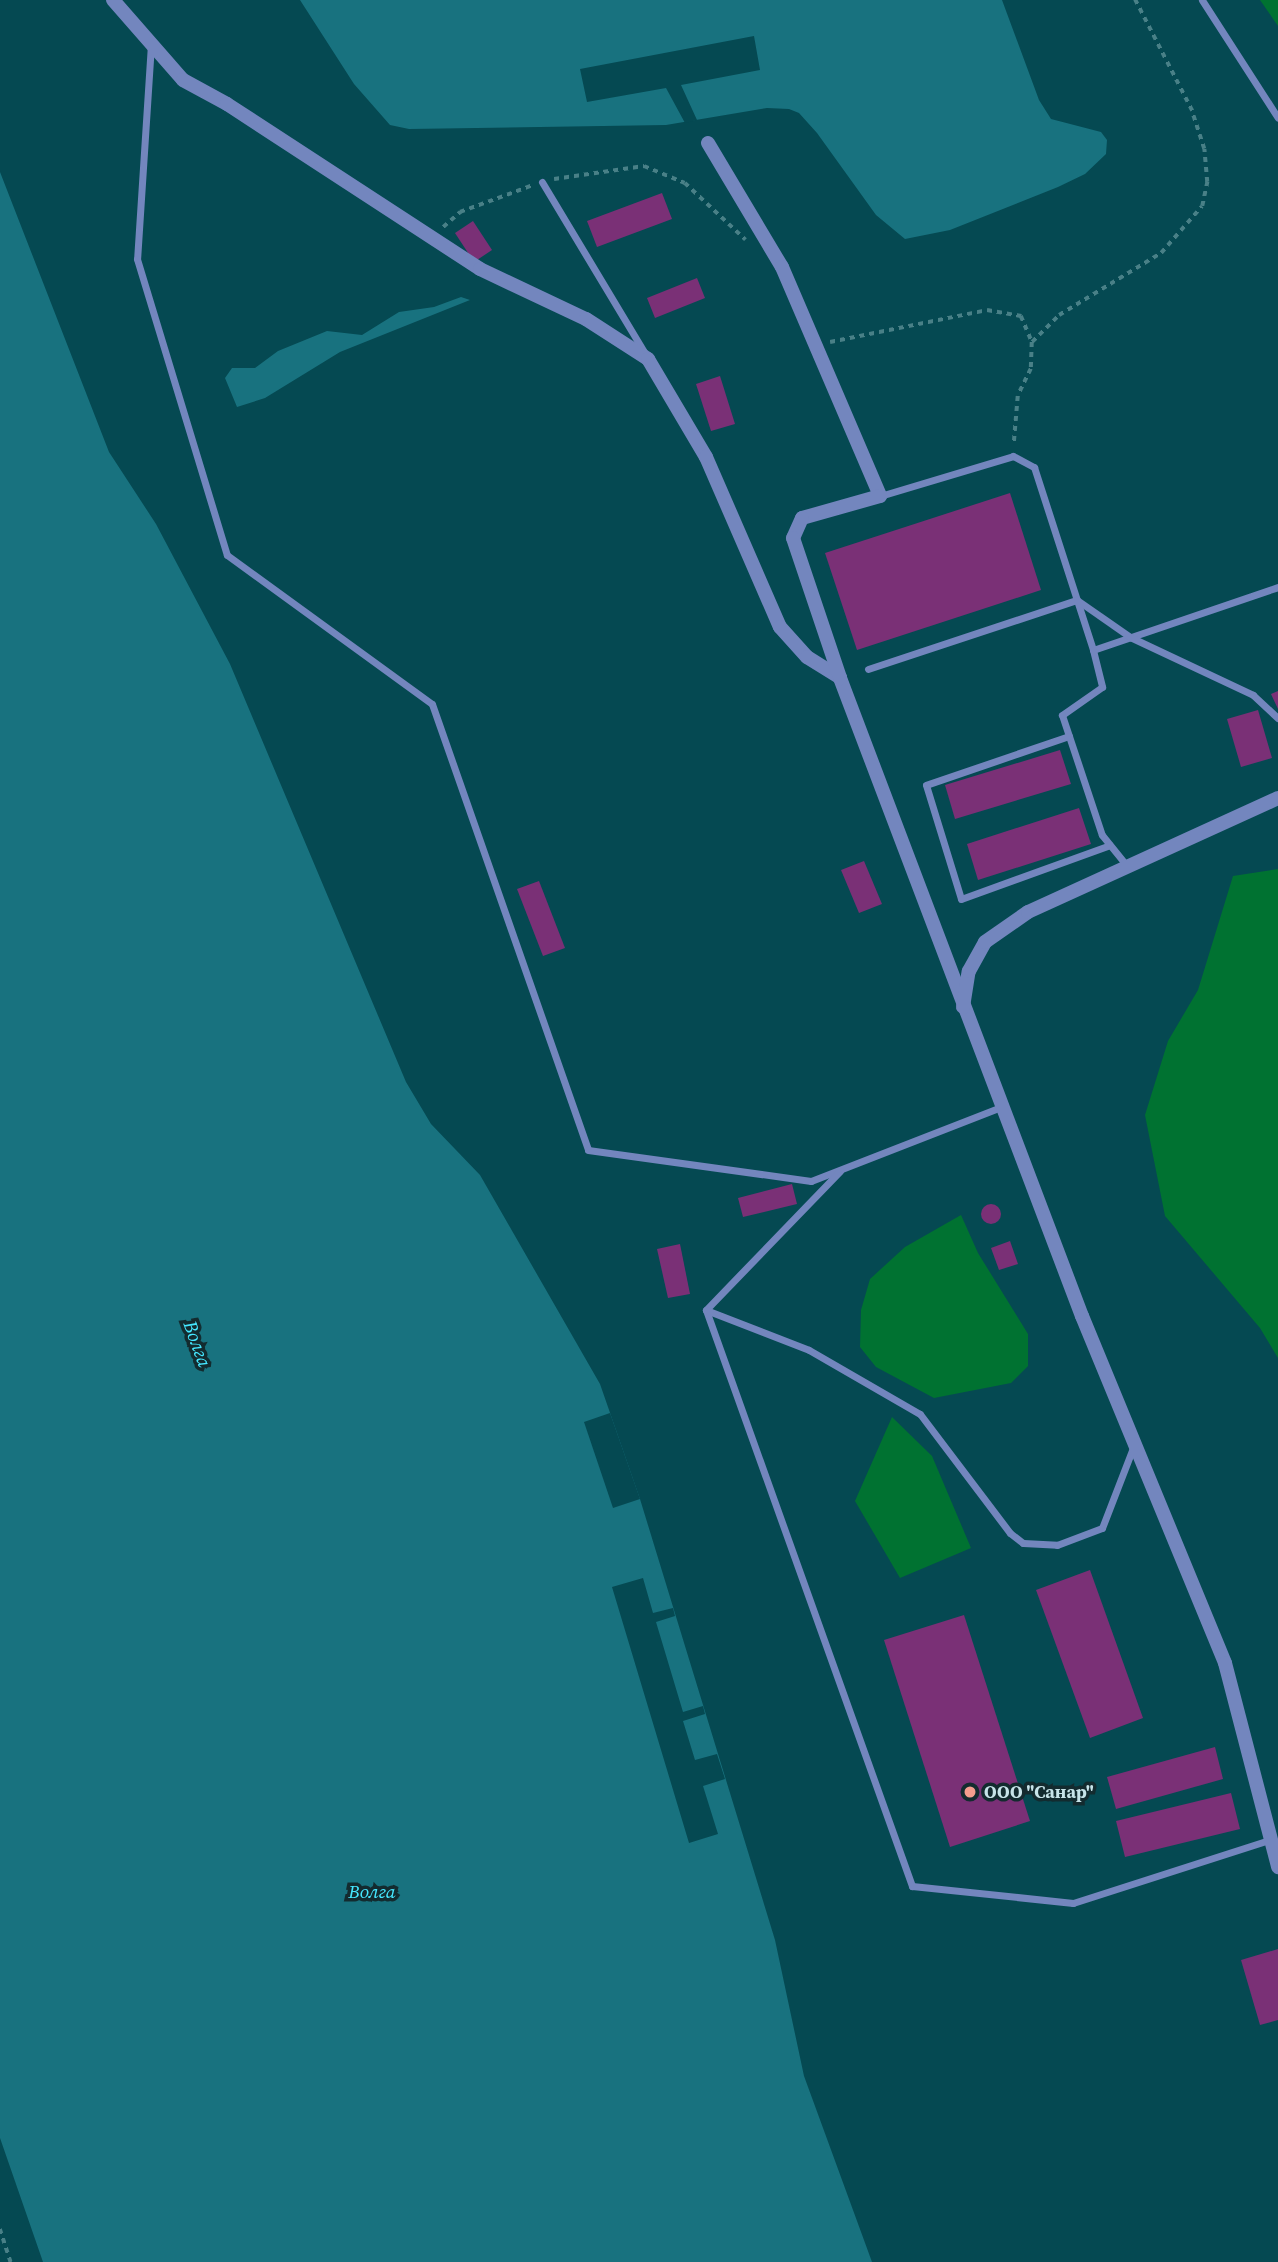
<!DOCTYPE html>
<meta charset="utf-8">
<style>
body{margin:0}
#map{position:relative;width:1278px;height:2262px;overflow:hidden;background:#054952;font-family:"Source Serif 4",serif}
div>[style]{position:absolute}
.green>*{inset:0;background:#007231}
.water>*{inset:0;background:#18727f}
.pier>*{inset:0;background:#054952}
.building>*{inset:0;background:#7a3076}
.round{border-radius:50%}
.path>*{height:3.5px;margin-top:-1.75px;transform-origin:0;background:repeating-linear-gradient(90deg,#498087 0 5px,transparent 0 10px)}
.lane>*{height:7px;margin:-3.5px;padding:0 3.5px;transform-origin:3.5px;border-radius:3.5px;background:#7386be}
.street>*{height:14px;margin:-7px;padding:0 7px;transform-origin:7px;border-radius:7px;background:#7386be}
.dots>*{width:19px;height:19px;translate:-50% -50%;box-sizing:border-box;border:4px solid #132b2f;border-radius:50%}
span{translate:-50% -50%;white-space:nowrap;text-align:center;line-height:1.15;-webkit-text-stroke:7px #132b2f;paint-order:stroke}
.poi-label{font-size:18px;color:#c7e4e9;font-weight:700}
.left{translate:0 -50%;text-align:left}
.water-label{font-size:19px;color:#45e7ff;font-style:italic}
</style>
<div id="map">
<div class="green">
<i style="clip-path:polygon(1260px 0,1278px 0,1278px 26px)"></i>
<i style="clip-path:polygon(1278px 869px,1278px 1358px,1260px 1328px,1165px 1216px,1145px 1115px,1168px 1041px,1198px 990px,1233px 876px)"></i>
<i style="clip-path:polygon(961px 1215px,978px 1253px,1028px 1334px,1028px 1366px,1011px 1383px,934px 1398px,876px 1367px,860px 1347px,861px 1310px,870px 1279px,905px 1247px)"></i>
<i style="clip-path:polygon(892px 1417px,932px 1456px,971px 1548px,900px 1578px,855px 1501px)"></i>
</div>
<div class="water">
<i style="clip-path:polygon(300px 0,1002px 0,1039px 100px,1051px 119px,1101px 132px,1107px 140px,1106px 154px,1085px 174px,1058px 187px,950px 230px,905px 239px,876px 215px,817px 133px,799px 113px,789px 109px,767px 108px,666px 125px,409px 129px,390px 125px,354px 84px)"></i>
<i style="clip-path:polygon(0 172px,109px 452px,156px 524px,230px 664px,406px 1082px,431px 1124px,480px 1175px,600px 1384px,640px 1499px,775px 1940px,804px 2076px,872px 2262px,43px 2262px,0 2138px)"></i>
<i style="clip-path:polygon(461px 297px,470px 300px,340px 352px,265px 398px,237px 407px,225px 378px,232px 368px,255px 368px,278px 351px,327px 331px,362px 335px,399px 312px,434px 307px)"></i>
</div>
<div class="pier">
<i style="clip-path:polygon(754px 36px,760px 70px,681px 85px,697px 120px,685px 123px,666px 88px,587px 102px,580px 69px)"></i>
<i style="clip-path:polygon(610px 1413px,640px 1499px,613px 1508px,584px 1422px)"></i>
<i style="clip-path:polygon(643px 1578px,653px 1613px,673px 1608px,675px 1616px,656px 1622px,683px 1712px,703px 1706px,705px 1714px,683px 1721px,695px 1760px,717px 1754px,725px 1779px,703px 1786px,718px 1834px,689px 1843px,612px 1587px)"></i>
</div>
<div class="building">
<i style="clip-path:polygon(662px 193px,672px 219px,597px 247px,587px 221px)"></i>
<i style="clip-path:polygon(473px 221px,492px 250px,474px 262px,455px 233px)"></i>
<i style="clip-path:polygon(697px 278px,705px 298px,655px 318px,647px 298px)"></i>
<i style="clip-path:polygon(720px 376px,735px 424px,711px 431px,696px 384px)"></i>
<i style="clip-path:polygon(1010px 493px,1041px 590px,857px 650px,825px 553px)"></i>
<i style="clip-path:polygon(1278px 691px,1278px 709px,1271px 694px)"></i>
<i style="clip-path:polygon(1258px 710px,1272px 758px,1241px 767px,1227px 719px)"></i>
<i style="clip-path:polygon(1060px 750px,1071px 784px,955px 819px,945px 785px)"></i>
<i style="clip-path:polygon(1079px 808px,1091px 844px,978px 880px,967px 844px)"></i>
<i style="clip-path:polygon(864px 861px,882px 904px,859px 913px,841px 870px)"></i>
<i style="clip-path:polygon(539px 881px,565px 948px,543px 956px,517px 889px)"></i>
<i style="clip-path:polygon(792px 1184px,797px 1204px,743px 1217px,738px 1198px)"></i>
<i class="round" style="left:981px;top:1204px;width:20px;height:20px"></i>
<i style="clip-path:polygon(1010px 1241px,1018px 1264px,999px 1270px,991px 1248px)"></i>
<i style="clip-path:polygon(680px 1244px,690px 1294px,668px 1298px,657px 1249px)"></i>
<i style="clip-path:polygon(1090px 1570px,1143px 1718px,1090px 1738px,1036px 1590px)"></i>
<i style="clip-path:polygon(964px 1615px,1030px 1821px,950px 1847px,884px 1640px)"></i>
<i style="clip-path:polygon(1215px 1747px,1223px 1779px,1116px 1809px,1107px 1777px)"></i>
<i style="clip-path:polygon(1231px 1793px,1240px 1829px,1125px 1857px,1116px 1821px)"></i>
<i style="clip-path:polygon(1278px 1949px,1278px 2020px,1260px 2025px,1241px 1960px)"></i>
</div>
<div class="path">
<i style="left:554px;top:179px;width:91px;rotate:-8.2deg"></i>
<i style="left:644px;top:166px;width:44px;rotate:22.5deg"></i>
<i style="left:685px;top:183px;width:83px;rotate:43.1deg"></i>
<i style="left:443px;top:227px;width:23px;rotate:-41deg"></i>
<i style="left:460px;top:212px;width:78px;rotate:-20.3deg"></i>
<i style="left:830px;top:342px;width:160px;rotate:-11.5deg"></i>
<i style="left:987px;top:310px;width:35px;rotate:10deg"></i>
<i style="left:1021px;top:316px;width:28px;rotate:67deg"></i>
<i style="left:1032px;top:342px;width:27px;rotate:92deg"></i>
<i style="left:1031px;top:369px;width:30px;rotate:116deg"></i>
<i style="left:1018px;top:396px;width:48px;rotate:94.8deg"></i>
<i style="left:1032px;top:342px;width:38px;rotate:-45deg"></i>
<i style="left:1059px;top:315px;width:119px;rotate:-31.3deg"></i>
<i style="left:1161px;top:253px;width:62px;rotate:-48.9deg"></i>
<i style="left:1202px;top:206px;width:25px;rotate:-78deg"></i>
<i style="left:1207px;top:182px;width:33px;rotate:-95deg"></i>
<i style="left:1204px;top:149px;width:40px;rotate:-108deg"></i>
<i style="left:1192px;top:111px;width:125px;rotate:-117.2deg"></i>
<i style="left:0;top:2229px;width:35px;rotate:72deg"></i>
</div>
<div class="lane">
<i style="left:1202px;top:0;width:140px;rotate:57.2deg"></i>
<i style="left:151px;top:44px;width:215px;rotate:93.7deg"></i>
<i style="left:137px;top:259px;width:309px;rotate:73.1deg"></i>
<i style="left:227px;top:555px;width:253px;rotate:36deg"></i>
<i style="left:432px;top:704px;width:472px;rotate:70.7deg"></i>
<i style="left:588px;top:1150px;width:225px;rotate:7.9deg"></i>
<i style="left:811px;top:1181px;width:204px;rotate:-21.3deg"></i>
<i style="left:542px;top:182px;width:198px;rotate:59deg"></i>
<i style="left:880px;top:496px;width:139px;rotate:-16.7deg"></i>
<i style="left:1013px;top:456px;width:24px;rotate:28deg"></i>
<i style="left:1034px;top:467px;width:192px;rotate:72.1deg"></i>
<i style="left:1093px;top:650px;width:195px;rotate:-18.8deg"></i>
<i style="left:1093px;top:650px;width:38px;rotate:76deg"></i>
<i style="left:1102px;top:687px;width:49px;rotate:145deg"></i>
<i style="left:1062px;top:715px;width:126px;rotate:71.6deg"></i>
<i style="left:1102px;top:835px;width:40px;rotate:51deg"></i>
<i style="left:868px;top:669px;width:220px;rotate:-18.3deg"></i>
<i style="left:1077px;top:600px;width:65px;rotate:34.9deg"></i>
<i style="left:1130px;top:637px;width:136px;rotate:25.2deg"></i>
<i style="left:1253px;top:695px;width:34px;rotate:43deg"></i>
<i style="left:1069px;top:736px;width:151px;rotate:161.1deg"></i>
<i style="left:926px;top:785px;width:119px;rotate:72.9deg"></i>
<i style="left:961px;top:899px;width:158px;rotate:-19.9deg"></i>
<i style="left:840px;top:1171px;width:193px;rotate:134deg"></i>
<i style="left:706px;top:1310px;width:612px;rotate:70.32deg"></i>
<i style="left:912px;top:1886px;width:162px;rotate:6deg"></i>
<i style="left:1073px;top:1903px;width:206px;rotate:-17.8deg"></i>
<i style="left:706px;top:1310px;width:110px;rotate:21.2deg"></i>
<i style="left:809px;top:1350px;width:128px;rotate:30deg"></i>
<i style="left:920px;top:1414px;width:149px;rotate:52.9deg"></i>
<i style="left:1010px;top:1533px;width:16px;rotate:38deg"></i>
<i style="left:1023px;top:1543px;width:34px;rotate:3deg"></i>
<i style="left:1057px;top:1545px;width:48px;rotate:-20.7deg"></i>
<i style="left:1102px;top:1528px;width:89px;rotate:-68.9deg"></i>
</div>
<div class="street">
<i style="left:113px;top:0;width:106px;rotate:48.8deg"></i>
<i style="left:183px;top:80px;width:50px;rotate:28.6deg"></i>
<i style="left:227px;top:104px;width:302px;rotate:33.1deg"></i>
<i style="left:480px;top:269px;width:117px;rotate:25.3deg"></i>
<i style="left:586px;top:319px;width:74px;rotate:32.8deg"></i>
<i style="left:648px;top:359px;width:114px;rotate:59.4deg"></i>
<i style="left:706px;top:457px;width:185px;rotate:66.5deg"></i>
<i style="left:780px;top:627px;width:40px;rotate:48deg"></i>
<i style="left:807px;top:657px;width:39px;rotate:32deg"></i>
<i style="left:840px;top:678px;width:682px;rotate:69.23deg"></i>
<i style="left:1082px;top:1316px;width:375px;rotate:67.6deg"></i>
<i style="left:1225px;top:1663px;width:211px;rotate:75.4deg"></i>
<i style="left:708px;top:143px;width:144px;rotate:59.2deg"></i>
<i style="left:782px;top:267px;width:249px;rotate:66.8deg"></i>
<i style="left:880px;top:496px;width:81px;rotate:164.2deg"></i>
<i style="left:802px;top:518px;width:22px;rotate:114deg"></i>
<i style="left:793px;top:538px;width:148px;rotate:71.4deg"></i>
<i style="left:963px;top:1007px;width:36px;rotate:-81deg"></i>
<i style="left:969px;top:971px;width:33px;rotate:-61deg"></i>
<i style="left:985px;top:942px;width:52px;rotate:-34.9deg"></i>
<i style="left:1028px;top:912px;width:275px;rotate:-24.5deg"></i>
</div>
<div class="dots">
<i style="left:970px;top:1792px;background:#f59d8e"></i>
</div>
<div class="poi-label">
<span class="left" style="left:984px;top:1792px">ООО "Санар"</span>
</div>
<div class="water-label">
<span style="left:197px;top:1344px;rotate:70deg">Волга</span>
<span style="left:372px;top:1892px">Волга</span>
</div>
</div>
